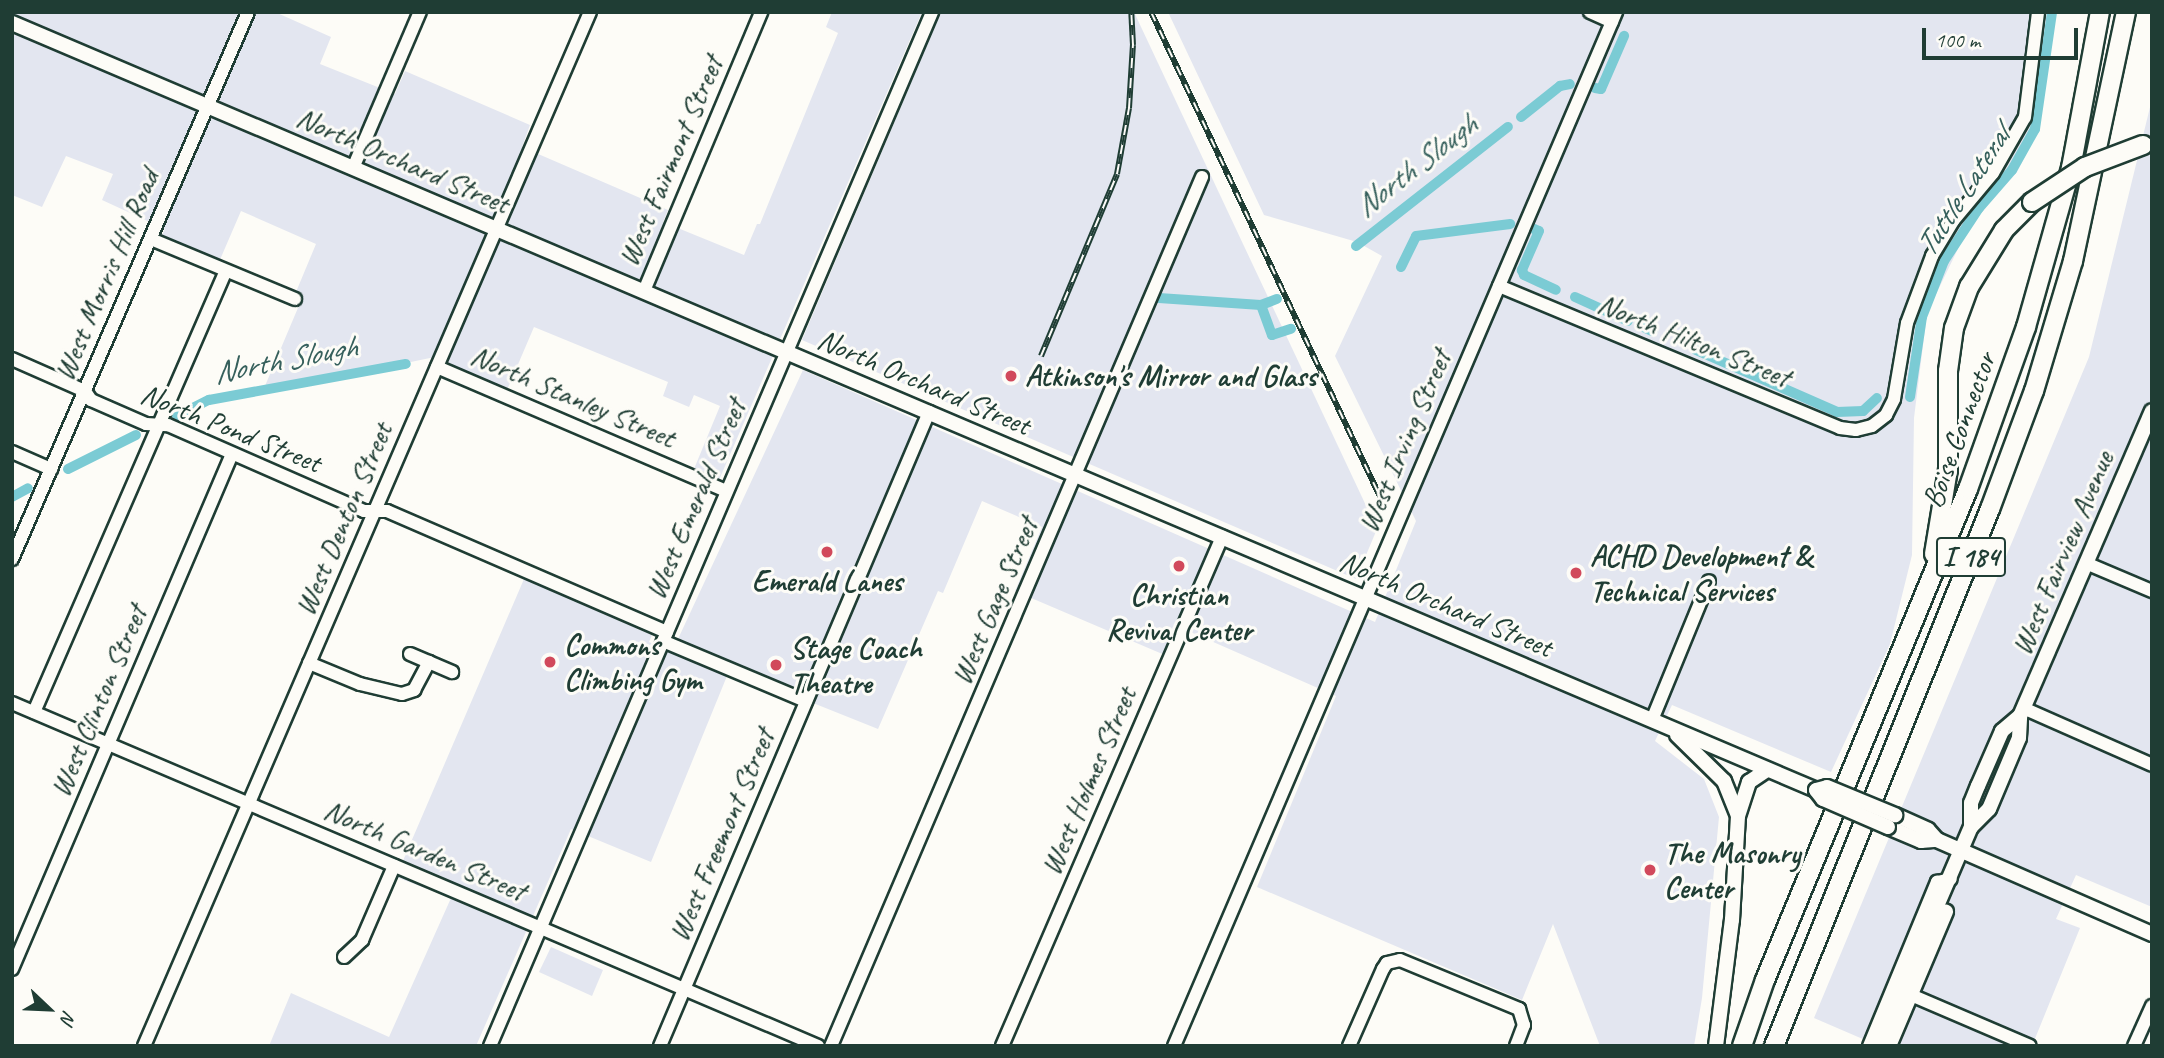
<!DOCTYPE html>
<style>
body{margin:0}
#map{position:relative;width:2164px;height:1058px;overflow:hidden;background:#fdfcf7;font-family:Caveat,sans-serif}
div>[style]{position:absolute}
.built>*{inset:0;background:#e3e6f0}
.canal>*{height:10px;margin:-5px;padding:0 5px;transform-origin:5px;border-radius:5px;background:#7bcbd4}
.roads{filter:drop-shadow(2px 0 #1f3d34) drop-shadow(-2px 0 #1f3d34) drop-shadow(0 2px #1f3d34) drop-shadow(0 -2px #1f3d34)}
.minor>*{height:12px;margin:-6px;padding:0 6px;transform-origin:6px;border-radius:6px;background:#fdfcf7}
.major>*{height:14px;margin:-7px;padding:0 7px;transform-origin:7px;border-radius:7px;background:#fdfcf7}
.highway>*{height:18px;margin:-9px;padding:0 9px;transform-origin:9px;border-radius:9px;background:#fdfcf7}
.rail>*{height:6px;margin-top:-3px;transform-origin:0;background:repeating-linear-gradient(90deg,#fdfcf7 0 10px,#1f3d34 0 20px);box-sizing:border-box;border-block:2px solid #1f3d34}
.bridges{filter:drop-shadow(2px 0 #1f3d34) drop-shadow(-2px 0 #1f3d34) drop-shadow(0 2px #1f3d34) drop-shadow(0 -2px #1f3d34)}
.major-bridge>*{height:14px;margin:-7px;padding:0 7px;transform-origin:7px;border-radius:7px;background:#fdfcf7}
.highway-bridge>*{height:18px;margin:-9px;padding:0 9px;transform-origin:9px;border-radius:9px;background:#fdfcf7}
.dots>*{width:19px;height:19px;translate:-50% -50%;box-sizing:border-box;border:4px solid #fdfcf7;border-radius:50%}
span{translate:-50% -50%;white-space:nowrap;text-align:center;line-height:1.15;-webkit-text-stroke:6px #fdfcf7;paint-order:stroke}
.shield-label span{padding:2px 5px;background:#fdfcf7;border:2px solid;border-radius:5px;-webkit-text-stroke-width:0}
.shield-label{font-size:28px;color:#1f3d34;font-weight:700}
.street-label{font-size:30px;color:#1f3d34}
.poi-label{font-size:30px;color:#1f3d34;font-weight:700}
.left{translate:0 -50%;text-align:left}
.water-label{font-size:32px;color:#36605c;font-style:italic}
.frame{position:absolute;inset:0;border:14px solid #1f3d34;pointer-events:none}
.north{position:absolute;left:14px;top:974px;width:70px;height:70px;-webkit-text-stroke:5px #fdfcf7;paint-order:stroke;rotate:113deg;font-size:19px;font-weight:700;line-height:28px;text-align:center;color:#1f3d34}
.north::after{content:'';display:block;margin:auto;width:24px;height:32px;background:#1f3d34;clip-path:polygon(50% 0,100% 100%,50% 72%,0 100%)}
.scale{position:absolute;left:1922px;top:28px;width:156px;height:32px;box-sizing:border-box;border:4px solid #1f3d34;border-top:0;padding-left:9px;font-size:21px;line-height:24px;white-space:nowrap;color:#1f3d34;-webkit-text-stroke:5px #fdfcf7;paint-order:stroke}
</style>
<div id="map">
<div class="built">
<i style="clip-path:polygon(12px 12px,275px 12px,331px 37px,320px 64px,395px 94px,405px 71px,530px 125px,522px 147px,668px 210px,663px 222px,744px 255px,757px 224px,760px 224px,838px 33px,826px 27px,832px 12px,922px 12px,719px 480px,694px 469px,720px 406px,694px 395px,689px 407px,663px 396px,668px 382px,534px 327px,507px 390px,430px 358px,262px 393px,303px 296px,296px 292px,316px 244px,241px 211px,219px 262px,162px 235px,165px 229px,102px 200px,113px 174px,66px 156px,42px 207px,12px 195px)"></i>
<i style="clip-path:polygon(941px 12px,1134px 12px,1377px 529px,1356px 579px,802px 340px)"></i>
<i style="clip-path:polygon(1168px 12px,2053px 12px,2040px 126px,2017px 172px,1968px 228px,1927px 313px,1914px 418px,1912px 555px,1890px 644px,1831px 772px,1672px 705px,1655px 741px,1704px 779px,1719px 817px,1702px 998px,1694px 1046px,1600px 1046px,1553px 924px,1522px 1000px,1257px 887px,1336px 696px,1179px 627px,1167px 656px,1015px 591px,1042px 527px,982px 501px,943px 593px,938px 591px,878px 729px,813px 703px,814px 697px,678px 639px,803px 370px,1375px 622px,1416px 521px,1335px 356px,1382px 256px,1357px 242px,1264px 215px)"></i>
<i style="clip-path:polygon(2152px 99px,2152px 907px,2076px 875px,2056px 919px,2080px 928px,2032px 1046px,1879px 1046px,1814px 1018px,2089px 357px)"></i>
<i style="clip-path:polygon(524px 579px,652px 635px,649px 642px,727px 676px,651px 862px,571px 829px,476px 1046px,269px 1046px,291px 993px,389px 1037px,451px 898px,396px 877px)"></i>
<i style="clip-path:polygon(551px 947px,603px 970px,592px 996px,539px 972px)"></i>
</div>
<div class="canal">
<i style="left:1595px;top:88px;width:6px;rotate:9deg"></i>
<i style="left:1601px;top:89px;width:58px;rotate:-66.5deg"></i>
<i style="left:1521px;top:117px;width:50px;rotate:-38.5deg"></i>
<i style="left:1560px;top:86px;width:10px;rotate:-11deg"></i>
<i style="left:1534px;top:229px;width:5px;rotate:22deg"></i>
<i style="left:1539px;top:231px;width:43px;rotate:113.6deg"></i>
<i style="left:1522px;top:270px;width:5px;rotate:68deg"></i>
<i style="left:1524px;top:275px;width:35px;rotate:25deg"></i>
<i style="left:1356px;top:246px;width:193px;rotate:-38.1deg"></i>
<i style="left:1401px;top:267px;width:34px;rotate:-64deg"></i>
<i style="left:1416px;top:236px;width:95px;rotate:-7.3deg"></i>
<i style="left:1575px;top:297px;width:58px;rotate:24.4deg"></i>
<i style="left:1159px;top:298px;width:102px;rotate:3.9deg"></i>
<i style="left:1261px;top:305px;width:17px;rotate:-21deg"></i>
<i style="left:1261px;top:305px;width:32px;rotate:70deg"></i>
<i style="left:1272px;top:335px;width:20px;rotate:-18deg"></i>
<i style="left:1645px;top:328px;width:8px;rotate:23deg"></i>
<i style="left:1696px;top:350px;width:154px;rotate:23.7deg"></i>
<i style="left:1837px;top:412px;width:26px;rotate:-2deg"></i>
<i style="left:1863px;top:411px;width:19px;rotate:-43deg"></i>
<i style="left:1910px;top:397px;width:81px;rotate:-81.5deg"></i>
<i style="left:1922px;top:317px;width:60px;rotate:-68.6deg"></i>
<i style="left:1944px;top:261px;width:64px;rotate:-56.6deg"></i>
<i style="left:1979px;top:208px;width:50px;rotate:-49deg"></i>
<i style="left:2012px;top:170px;width:47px;rotate:-60.7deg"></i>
<i style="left:2035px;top:129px;width:118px;rotate:-81.7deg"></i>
<i style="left:177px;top:416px;width:36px;rotate:-27deg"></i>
<i style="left:209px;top:400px;width:200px;rotate:-10.4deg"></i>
<i style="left:68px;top:469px;width:76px;rotate:-26.6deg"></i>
<i style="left:12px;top:497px;width:18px;rotate:-29deg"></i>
</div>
<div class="roads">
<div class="minor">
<i style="left:1590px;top:12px;width:24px;rotate:24deg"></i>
<i style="left:353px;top:168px;width:170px;rotate:-66.8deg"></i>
<i style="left:151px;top:239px;width:156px;rotate:22.6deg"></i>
<i style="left:1499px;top:286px;width:369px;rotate:22.6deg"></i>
<i style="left:1840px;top:428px;width:16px;rotate:7deg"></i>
<i style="left:1856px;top:430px;width:16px;rotate:-14deg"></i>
<i style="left:1872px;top:426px;width:18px;rotate:-38deg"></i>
<i style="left:1886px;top:415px;width:18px;rotate:-63deg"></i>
<i style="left:1894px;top:399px;width:77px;rotate:-80.3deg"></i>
<i style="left:1907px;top:323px;width:72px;rotate:-69.5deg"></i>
<i style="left:1932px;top:256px;width:41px;rotate:-59deg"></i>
<i style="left:1953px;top:221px;width:62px;rotate:-50.2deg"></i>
<i style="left:1993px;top:173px;width:64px;rotate:-60.3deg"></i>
<i style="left:2025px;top:117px;width:106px;rotate:-82.9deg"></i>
<i style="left:644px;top:291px;width:303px;rotate:-67.2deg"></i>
<i style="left:12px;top:359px;width:80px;rotate:23.7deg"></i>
<i style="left:85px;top:391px;width:11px;rotate:56deg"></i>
<i style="left:91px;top:400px;width:60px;rotate:23.6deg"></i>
<i style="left:146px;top:424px;width:22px;rotate:3deg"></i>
<i style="left:168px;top:425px;width:214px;rotate:23.7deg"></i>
<i style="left:364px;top:511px;width:23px"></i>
<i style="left:387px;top:511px;width:305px;rotate:23.4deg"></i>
<i style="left:437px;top:367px;width:315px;rotate:23.2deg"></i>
<i style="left:12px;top:452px;width:43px;rotate:23.6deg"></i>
<i style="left:12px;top:559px;width:596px;rotate:-66.66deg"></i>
<i style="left:2086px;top:563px;width:72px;rotate:23deg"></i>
<i style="left:663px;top:641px;width:155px;rotate:22.8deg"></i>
<i style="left:410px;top:654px;width:46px;rotate:23.2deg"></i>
<i style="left:309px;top:663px;width:55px;rotate:22.4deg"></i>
<i style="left:360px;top:684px;width:43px;rotate:13.4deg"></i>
<i style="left:402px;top:694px;width:13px;rotate:-18deg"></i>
<i style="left:414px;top:690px;width:32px;rotate:-62deg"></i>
<i style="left:12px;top:703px;width:876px;rotate:23.05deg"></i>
<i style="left:2023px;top:708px;width:141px;rotate:23.8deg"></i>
<i style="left:34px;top:712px;width:481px;rotate:-66.5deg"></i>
<i style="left:1652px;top:720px;width:150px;rotate:-67.7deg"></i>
<i style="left:344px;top:957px;width:25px;rotate:-43deg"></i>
<i style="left:362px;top:940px;width:81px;rotate:-66.6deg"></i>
<i style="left:12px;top:969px;width:560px;rotate:-66.87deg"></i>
<i style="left:1911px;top:995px;width:129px;rotate:23.2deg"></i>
<i style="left:144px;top:1046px;width:1126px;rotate:-66.67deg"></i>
<i style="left:490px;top:1046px;width:1125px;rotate:-66.85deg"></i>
<i style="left:660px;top:1046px;width:689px;rotate:-67.01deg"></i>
<i style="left:831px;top:1046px;width:945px;rotate:-66.88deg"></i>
<i style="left:1002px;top:1046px;width:555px;rotate:-66.63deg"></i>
<i style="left:1174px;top:1046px;width:1125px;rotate:-66.85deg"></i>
<i style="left:1349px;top:1046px;width:84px;rotate:-66.2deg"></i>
<i style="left:1383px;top:969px;width:7px;rotate:-56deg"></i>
<i style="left:1387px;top:963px;width:13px;rotate:-13deg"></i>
<i style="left:1400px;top:960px;width:129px;rotate:22.4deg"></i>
<i style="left:1519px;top:1009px;width:17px;rotate:73deg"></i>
<i style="left:1524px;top:1025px;width:22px;rotate:111deg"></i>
<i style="left:1869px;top:1046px;width:178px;rotate:-67.5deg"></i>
<i style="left:1937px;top:882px;width:14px;rotate:-12deg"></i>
<i style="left:2134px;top:1046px;width:44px;rotate:-65.8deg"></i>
</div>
<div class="major">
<i style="left:12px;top:23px;width:1960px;rotate:23.03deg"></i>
<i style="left:1677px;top:735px;width:66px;rotate:44.4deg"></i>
<i style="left:1724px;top:781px;width:37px;rotate:68deg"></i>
<i style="left:1895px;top:815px;width:36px;rotate:24deg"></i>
<i style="left:1928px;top:830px;width:13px;rotate:48deg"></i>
<i style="left:1937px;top:840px;width:235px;rotate:23.6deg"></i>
<i style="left:1888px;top:827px;width:36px;rotate:23deg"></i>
<i style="left:1921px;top:841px;width:16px;rotate:-4deg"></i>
<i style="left:1971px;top:827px;width:25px;rotate:-45deg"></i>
<i style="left:1989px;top:809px;width:77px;rotate:-67.1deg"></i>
<i style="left:2019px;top:738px;width:22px;rotate:-87deg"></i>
<i style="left:2020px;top:716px;width:332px;rotate:-66.6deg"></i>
<i style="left:1716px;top:1046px;width:127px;rotate:-82.8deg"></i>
<i style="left:1732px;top:920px;width:104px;rotate:-86.7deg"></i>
<i style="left:1738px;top:816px;width:36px;rotate:-72deg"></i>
<i style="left:1749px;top:782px;width:22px;rotate:-34deg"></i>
<i style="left:1877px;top:1046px;width:238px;rotate:-66.8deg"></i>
<i style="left:1971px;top:827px;width:24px;rotate:-90deg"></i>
<i style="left:1971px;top:803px;width:18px;rotate:-68deg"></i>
<i style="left:1978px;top:786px;width:60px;rotate:-66.4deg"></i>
<i style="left:2002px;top:731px;width:23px;rotate:-40deg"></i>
<i style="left:1889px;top:1046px;width:146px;rotate:-67deg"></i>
</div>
<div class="highway">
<i style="left:1934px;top:554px;width:86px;rotate:-80.6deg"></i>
<i style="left:1948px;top:469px;width:98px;rotate:-90deg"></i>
<i style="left:1948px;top:371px;width:43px;rotate:-82.1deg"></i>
<i style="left:1954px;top:328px;width:44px;rotate:-69.9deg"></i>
<i style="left:1969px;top:287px;width:67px;rotate:-58.4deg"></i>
<i style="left:2004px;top:230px;width:40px;rotate:-45deg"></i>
<i style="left:1742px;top:1046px;width:70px;rotate:-70.8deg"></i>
<i style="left:1765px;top:980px;width:531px;rotate:-67.54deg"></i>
<i style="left:1968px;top:489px;width:172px;rotate:-70.3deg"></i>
<i style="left:2026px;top:327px;width:165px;rotate:-74.2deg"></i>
<i style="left:2071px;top:168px;width:159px;rotate:-79.5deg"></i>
<i style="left:1774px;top:1046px;width:579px;rotate:-68.09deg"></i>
<i style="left:1990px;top:509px;width:126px;rotate:-69.6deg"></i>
<i style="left:2034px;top:391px;width:136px;rotate:-73.3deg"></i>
<i style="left:2073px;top:261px;width:255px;rotate:-78deg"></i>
</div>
</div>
<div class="rail">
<i style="left:1151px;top:12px;width:541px;rotate:64.71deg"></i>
<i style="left:1041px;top:356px;width:197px;rotate:-67.3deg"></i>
<i style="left:1117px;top:174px;width:67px;rotate:-79.7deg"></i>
<i style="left:1129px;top:108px;width:63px;rotate:-86.4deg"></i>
<i style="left:1133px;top:45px;width:33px;rotate:-93deg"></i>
</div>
<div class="bridges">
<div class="major-bridge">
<i style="left:1888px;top:827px;width:71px;rotate:-156.7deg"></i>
<i style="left:1823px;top:799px;width:11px;rotate:-128deg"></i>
<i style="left:1816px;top:790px;width:11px;rotate:-15deg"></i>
<i style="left:1827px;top:787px;width:74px;rotate:22.4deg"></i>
</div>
<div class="highway-bridge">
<i style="left:2032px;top:202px;width:64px;rotate:-33.4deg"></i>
<i style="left:2085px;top:167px;width:62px;rotate:-20.8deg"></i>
</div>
</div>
<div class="dots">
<i style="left:1011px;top:376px;background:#d1495b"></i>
<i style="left:827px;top:552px;background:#d1495b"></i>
<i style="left:1179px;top:566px;background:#d1495b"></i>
<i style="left:1576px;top:573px;background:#d1495b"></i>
<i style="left:550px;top:662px;background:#d1495b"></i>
<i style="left:776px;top:665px;background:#d1495b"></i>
<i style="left:1650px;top:870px;background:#d1495b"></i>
</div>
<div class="shield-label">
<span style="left:1971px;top:557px">I 184</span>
</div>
<div class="street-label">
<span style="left:403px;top:160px;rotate:23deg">North Orchard Street</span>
<span style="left:670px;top:161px;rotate:-67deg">West Fairmont Street</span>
<span style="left:106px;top:275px;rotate:-67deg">West Morris Hill Road</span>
<span style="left:1694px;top:340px;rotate:22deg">North Hilton Street</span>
<span style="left:924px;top:382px;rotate:23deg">North Orchard Street</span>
<span style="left:573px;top:396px;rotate:23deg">North Stanley Street</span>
<span style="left:231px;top:428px;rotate:22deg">North Pond Street</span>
<span style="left:1959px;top:430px;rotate:-70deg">Boise Connector</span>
<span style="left:1404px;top:441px;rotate:-67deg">West Irving Street</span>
<span style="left:695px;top:499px;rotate:-67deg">West Emerald Street</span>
<span style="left:343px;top:519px;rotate:-67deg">West Denton Street</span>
<span style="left:2062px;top:553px;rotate:-67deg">West Fairview Avenue</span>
<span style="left:994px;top:601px;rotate:-67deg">West Gage Street</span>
<span style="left:1446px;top:604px;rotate:23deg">North Orchard Street</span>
<span style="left:98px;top:701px;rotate:-67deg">West Clinton Street</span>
<span style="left:1088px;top:781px;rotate:-67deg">West Holmes Street</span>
<span style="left:721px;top:835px;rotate:-67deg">West Freemont Street</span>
<span style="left:425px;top:850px;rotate:23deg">North Garden Street</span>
</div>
<div class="poi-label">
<span class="left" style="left:1025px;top:376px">Atkinson's Mirror and Glass</span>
<span class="left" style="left:1590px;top:573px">ACHD Development &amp;<br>Technical Services</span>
<span style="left:827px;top:581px">Emerald Lanes</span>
<span style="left:1179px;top:612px">Christian<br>Revival Center</span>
<span class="left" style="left:564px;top:662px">Commons<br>Climbing Gym</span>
<span class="left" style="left:790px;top:665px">Stage Coach<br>Theatre</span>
<span class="left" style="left:1664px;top:870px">The Masonry<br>Center</span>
</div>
<div class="water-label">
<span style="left:1416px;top:166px;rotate:-38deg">North Slough</span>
<span style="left:1963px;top:192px;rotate:-57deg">Tuttle Lateral</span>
<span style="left:285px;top:360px;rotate:-11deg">North Slough</span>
</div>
<div class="frame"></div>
<div class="north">N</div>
<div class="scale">100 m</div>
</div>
